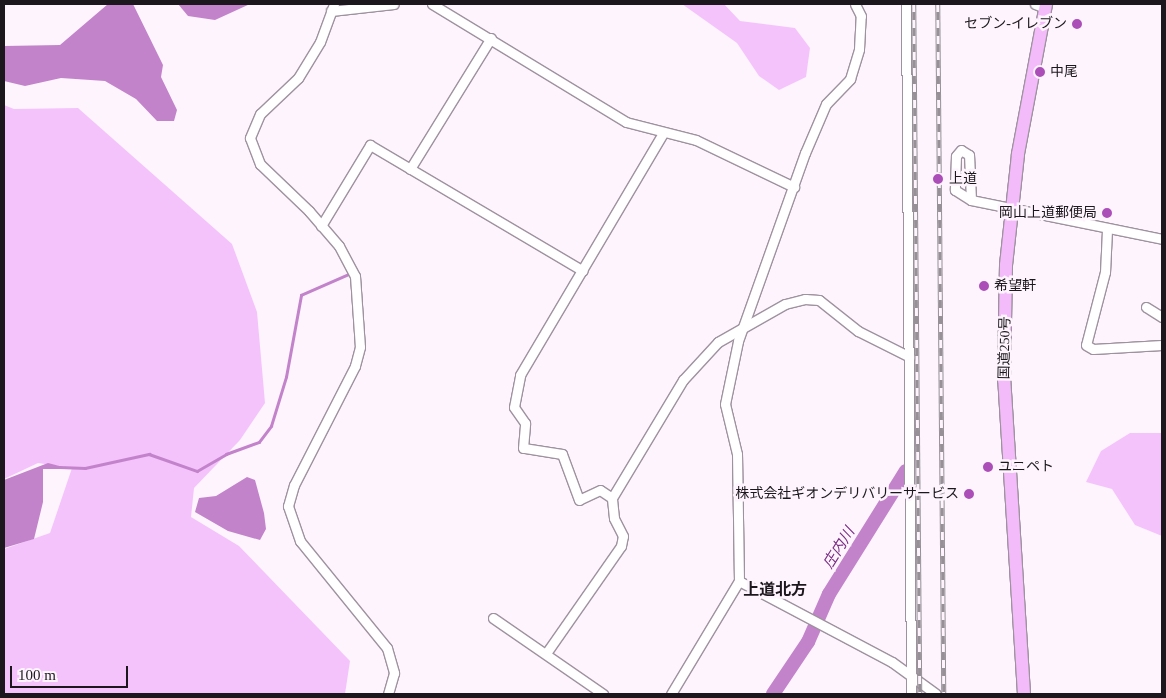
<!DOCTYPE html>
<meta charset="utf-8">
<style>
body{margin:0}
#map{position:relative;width:1166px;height:698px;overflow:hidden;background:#fdf4fd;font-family:"Times New Roman","Noto Sans JP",serif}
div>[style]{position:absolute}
.green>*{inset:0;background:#f5c3fb}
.water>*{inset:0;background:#c383cb}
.stream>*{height:2.5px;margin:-1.25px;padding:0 1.25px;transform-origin:1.25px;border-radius:1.25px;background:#c383cb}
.river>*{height:14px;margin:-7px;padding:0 7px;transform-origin:7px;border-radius:7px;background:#c383cb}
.roads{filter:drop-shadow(1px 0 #9f92a0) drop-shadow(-1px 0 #9f92a0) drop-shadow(0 1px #9f92a0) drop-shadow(0 -1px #9f92a0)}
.minor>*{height:9px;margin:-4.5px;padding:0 4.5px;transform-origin:4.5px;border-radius:4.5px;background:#fff}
.highway>*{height:12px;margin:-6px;padding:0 6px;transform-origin:6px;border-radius:6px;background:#f3bbf9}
.rail>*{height:4.5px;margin-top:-2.25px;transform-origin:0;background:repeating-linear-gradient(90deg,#fdf4fd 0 8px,#979097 0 16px);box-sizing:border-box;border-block:1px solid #979097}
.dots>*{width:14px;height:14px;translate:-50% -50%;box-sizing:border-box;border:2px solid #fdf4fd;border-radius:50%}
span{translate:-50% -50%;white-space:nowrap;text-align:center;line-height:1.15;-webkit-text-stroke:5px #fdf4fd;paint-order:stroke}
.poi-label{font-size:14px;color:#1c171c}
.right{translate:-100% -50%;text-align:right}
.left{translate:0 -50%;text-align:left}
.street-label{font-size:14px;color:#1c171c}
.water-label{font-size:15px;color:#7b2d84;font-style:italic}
.quarter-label{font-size:16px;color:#1c171c;font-weight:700}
.frame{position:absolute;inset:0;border:5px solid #1c171c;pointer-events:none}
.scale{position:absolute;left:10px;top:666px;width:118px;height:22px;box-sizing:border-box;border:2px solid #1c171c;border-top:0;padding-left:6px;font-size:15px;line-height:18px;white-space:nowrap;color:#1c171c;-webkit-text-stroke:4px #fdf4fd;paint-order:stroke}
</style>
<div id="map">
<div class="green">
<i style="clip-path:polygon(682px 4px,724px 4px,740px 21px,795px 28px,810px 48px,806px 77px,779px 90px,759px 76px,737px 43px)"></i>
<i style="clip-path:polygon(4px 105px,14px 109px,78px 108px,232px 244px,257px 312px,265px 403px,240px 440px,194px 488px,191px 517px,239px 546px,350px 661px,345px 694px,4px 694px,4px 549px,50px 533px,72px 468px,38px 463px,4px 479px)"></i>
<i style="clip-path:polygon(1130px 433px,1162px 433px,1162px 536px,1135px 525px,1112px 489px,1086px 482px,1101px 451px)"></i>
</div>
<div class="water">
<i style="clip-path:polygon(108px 4px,133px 4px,163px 65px,161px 77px,177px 110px,174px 121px,157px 121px,136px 99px,105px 81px,61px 78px,25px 86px,4px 81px,4px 46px,60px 45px)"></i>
<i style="clip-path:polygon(178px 4px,250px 4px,215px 20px,188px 16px)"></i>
<i style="clip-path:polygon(48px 463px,71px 469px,43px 469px,43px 502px,34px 539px,4px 548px,4px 480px)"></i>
<i style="clip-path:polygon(247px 477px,255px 480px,264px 513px,266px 529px,260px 540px,228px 531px,195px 512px,199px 498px,216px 496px)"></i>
</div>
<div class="stream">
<i style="left:60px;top:467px;width:25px;rotate:2deg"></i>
<i style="left:85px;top:468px;width:66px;rotate:-12.3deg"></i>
<i style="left:149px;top:454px;width:51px;rotate:19.5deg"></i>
<i style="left:197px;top:471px;width:34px;rotate:-30deg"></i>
<i style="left:226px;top:454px;width:35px;rotate:-20deg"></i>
<i style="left:259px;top:442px;width:20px;rotate:-53deg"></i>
<i style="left:271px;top:426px;width:51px;rotate:-73deg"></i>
<i style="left:286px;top:377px;width:83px;rotate:-79.6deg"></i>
<i style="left:301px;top:295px;width:55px;rotate:-23.7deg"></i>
</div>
<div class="river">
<i style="left:773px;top:694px;width:63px;rotate:-56.1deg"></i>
<i style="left:808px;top:642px;width:52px;rotate:-66.4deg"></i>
<i style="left:829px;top:594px;width:145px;rotate:-58deg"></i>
</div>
<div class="roads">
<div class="minor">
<i style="left:334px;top:4px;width:40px;rotate:110.2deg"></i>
<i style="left:320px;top:42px;width:42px;rotate:121.4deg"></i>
<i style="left:298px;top:78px;width:52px;rotate:136.5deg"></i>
<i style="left:260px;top:114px;width:26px;rotate:113deg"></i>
<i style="left:250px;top:138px;width:28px;rotate:69deg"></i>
<i style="left:260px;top:164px;width:68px;rotate:43.8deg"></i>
<i style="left:309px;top:211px;width:46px;rotate:49.4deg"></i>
<i style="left:339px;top:246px;width:34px;rotate:62deg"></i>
<i style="left:355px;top:276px;width:71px;rotate:86deg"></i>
<i style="left:360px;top:347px;width:20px;rotate:105deg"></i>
<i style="left:355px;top:366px;width:134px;rotate:117.1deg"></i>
<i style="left:294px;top:485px;width:22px;rotate:106deg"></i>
<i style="left:288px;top:506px;width:37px;rotate:71deg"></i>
<i style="left:300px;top:541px;width:138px;rotate:50.9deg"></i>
<i style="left:387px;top:648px;width:26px;rotate:74deg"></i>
<i style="left:394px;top:673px;width:22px;rotate:106deg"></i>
<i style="left:432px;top:4px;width:227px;rotate:31.3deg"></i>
<i style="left:626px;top:122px;width:72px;rotate:14.4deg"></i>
<i style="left:696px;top:140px;width:109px;rotate:25.6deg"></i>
<i style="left:906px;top:4px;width:690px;rotate:89.58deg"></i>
<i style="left:1035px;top:4px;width:11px;rotate:22deg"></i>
<i style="left:331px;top:11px;width:63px;rotate:-6.3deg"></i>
<i style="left:410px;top:169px;width:154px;rotate:-58.3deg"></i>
<i style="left:971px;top:200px;width:45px;rotate:-92.5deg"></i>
<i style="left:969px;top:155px;width:9px;rotate:-148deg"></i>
<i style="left:961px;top:150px;width:8px;rotate:130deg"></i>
<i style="left:956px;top:156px;width:34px;rotate:92deg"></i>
<i style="left:955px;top:190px;width:19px;rotate:32deg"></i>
<i style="left:971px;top:200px;width:195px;rotate:11.5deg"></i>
<i style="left:321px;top:226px;width:95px;rotate:-58.8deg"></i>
<i style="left:370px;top:145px;width:247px;rotate:30.6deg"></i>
<i style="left:1107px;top:230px;width:42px;rotate:92.7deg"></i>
<i style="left:1105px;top:272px;width:75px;rotate:104.6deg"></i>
<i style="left:1086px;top:345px;width:8px;rotate:30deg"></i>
<i style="left:1093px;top:349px;width:69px;rotate:-3.3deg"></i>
<i style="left:1146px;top:307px;width:19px;rotate:32deg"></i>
<i style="left:612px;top:498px;width:14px;rotate:-146deg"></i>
<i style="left:600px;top:490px;width:23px;rotate:155deg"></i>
<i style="left:579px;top:500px;width:49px;rotate:-110.3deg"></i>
<i style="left:562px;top:454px;width:39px;rotate:-171deg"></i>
<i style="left:523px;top:448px;width:25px;rotate:-85deg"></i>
<i style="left:525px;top:423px;width:19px;rotate:-125deg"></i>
<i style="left:514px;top:407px;width:33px;rotate:-79deg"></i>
<i style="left:520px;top:375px;width:281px;rotate:-59.4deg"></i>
<i style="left:739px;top:581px;width:173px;rotate:27.9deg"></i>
<i style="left:892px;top:662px;width:54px;rotate:36deg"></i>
<i style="left:493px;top:618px;width:134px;rotate:34.6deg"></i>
<i style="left:547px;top:652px;width:129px;rotate:-55.1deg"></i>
<i style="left:621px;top:546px;width:10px;rotate:-79deg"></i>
<i style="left:623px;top:536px;width:20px;rotate:-117deg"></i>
<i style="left:614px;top:518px;width:20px;rotate:-96deg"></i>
<i style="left:612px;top:498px;width:138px;rotate:-59deg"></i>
<i style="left:683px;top:380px;width:52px;rotate:-47.4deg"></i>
<i style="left:718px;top:342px;width:77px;rotate:-29.6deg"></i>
<i style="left:785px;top:304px;width:21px;rotate:-14deg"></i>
<i style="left:805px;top:299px;width:14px;rotate:4deg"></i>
<i style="left:819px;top:300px;width:50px;rotate:38.5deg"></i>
<i style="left:858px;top:331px;width:58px;rotate:26.6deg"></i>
<i style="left:671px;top:694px;width:132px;rotate:-59deg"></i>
<i style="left:739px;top:581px;width:127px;rotate:-90.9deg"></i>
<i style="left:737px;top:454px;width:51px;rotate:-103.5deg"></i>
<i style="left:725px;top:404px;width:64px;rotate:-78.3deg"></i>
<i style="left:738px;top:341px;width:200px;rotate:-70.4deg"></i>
<i style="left:805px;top:153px;width:53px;rotate:-66.8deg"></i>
<i style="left:826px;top:104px;width:35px;rotate:-46deg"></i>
<i style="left:850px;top:79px;width:31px;rotate:-73deg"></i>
<i style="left:859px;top:49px;width:33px;rotate:-87deg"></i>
<i style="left:861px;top:16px;width:13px;rotate:-117deg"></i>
</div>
<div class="highway">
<i style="left:1024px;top:694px;width:315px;rotate:-93.6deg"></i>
<i style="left:1004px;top:380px;width:115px;rotate:-89deg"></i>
<i style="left:1006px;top:265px;width:112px;rotate:-83.8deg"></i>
<i style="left:1018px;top:154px;width:153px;rotate:-79.4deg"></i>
</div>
</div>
<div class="rail">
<i style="left:914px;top:4px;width:690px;rotate:89.5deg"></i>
<i style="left:938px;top:4px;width:690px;rotate:89.5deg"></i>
</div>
<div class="dots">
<i style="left:1077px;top:24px;background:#ac4eb8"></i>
<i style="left:1040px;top:72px;background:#ac4eb8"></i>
<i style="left:938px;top:179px;background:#ac4eb8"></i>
<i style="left:1107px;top:213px;background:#ac4eb8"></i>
<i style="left:984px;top:286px;background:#ac4eb8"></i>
<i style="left:988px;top:467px;background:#ac4eb8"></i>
<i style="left:969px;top:494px;background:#ac4eb8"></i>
</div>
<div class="poi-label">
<span class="right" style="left:1067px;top:24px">セブン-イレブン</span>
<span class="left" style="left:1050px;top:72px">中尾</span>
<span class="left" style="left:949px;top:179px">上道</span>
<span class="right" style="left:1097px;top:213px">岡山上道郵便局</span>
<span class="left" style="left:994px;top:286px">希望軒</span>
<span class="left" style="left:998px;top:467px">ユニペト</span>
<span class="right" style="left:959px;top:494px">株式会社ギオンデリバリーサービス</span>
</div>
<div class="street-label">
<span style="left:1005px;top:348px;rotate:-89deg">国道250号</span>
</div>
<div class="water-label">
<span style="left:839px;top:548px;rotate:-58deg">庄内川</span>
</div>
<div class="quarter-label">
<span style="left:775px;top:590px">上道北方</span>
</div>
<div class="frame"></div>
<div class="scale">100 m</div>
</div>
